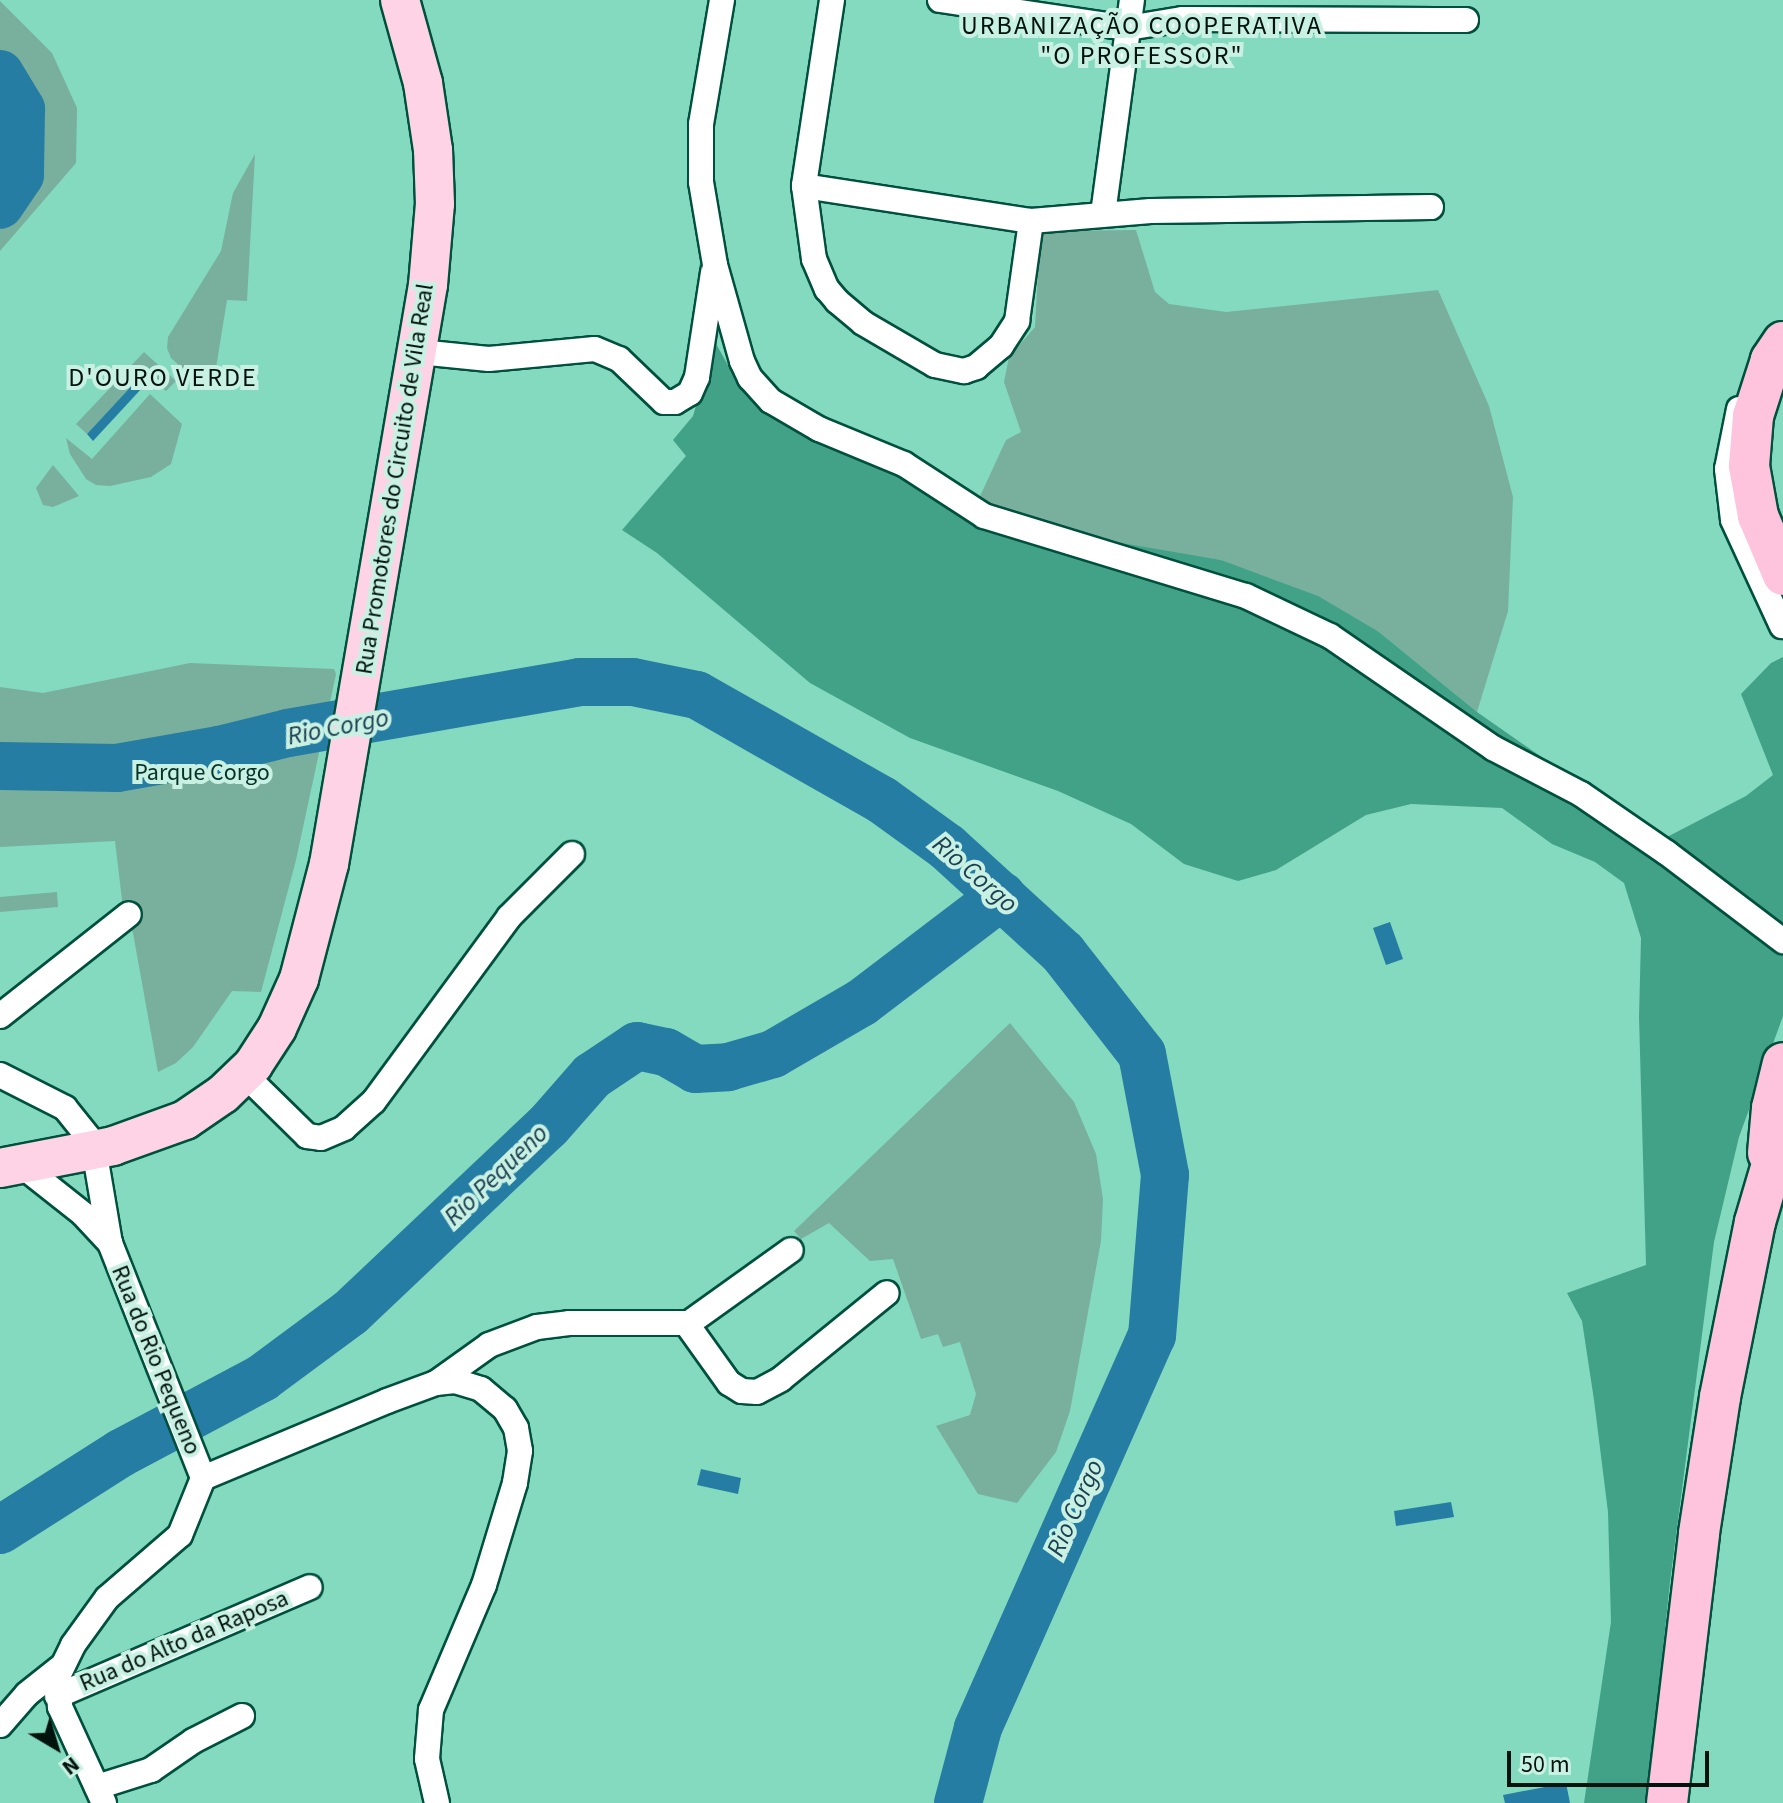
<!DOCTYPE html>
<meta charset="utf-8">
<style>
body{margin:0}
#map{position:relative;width:1783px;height:1803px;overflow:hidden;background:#83dabe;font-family:"Source Sans 3",sans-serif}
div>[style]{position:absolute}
.green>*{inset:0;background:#79af9d}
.forest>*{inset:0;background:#42a287}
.water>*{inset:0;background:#267da4}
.river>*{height:48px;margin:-24px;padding:0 24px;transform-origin:24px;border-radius:24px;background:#267da4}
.roads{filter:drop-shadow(2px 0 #00503e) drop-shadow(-2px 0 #00503e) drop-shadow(0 2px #00503e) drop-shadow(0 -2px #00503e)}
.minor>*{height:24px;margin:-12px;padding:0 12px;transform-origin:12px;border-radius:12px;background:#fff}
.primary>*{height:38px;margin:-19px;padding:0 19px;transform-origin:19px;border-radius:19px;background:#fed3e6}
.trunk>*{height:40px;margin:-20px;padding:0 20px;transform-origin:20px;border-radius:20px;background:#fec4de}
span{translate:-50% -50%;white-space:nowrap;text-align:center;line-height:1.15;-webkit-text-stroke:8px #c8f1e3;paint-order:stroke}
.street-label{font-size:24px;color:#00130c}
.park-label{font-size:24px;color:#063328}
.neighbourhood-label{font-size:26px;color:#00130c;letter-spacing:2px}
.water-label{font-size:26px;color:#1b3f51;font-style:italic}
.north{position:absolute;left:16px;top:1707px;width:80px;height:80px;-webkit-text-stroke:6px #c8f1e3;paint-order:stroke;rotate:142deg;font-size:22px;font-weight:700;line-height:32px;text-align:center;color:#00130c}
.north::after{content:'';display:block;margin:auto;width:28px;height:36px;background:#00130c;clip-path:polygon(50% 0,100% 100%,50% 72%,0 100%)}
.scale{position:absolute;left:1507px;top:1751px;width:202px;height:36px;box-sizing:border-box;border:4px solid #00130c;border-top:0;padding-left:10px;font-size:24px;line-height:28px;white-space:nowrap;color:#00130c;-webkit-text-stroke:6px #c8f1e3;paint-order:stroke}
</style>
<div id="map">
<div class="green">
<i style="clip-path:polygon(0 1px,52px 53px,77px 108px,76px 163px,0 251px)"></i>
<i style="clip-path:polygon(255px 154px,247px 301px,227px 300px,215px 374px,182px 368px,171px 358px,167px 348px,168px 337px,221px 251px,233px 193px)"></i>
<i style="clip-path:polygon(1136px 230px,1155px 292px,1169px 304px,1226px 312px,1438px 290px,1489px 406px,1513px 497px,1508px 611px,1477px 712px,1379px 632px,1221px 560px,1101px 542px,976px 505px,1006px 440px,1021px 432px,1004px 382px,1009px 357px,1035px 327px,1040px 235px,1050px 231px)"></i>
<i style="clip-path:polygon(144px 352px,176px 381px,166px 391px,152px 378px,143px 387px,136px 381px,87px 434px,76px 424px)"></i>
<i style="clip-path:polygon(150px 394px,182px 424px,171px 464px,151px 477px,110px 486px,96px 485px,86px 479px,70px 454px,66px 438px,92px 459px)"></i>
<i style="clip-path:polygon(53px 465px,79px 496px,53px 507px,43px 505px,36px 488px)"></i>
<i style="clip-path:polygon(190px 663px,334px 669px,336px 674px,296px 860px,261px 992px,232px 991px,193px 1047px,176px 1063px,158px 1072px,133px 933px,123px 908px,115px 841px,0 847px,0 687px,43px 693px)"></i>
<i style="clip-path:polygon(57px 892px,58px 907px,0 912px,0 897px)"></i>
<i style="clip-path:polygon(1010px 1023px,1074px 1102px,1096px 1154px,1103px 1199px,1101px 1241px,1070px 1411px,1056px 1452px,1017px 1503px,978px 1494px,936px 1426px,970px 1415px,976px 1394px,960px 1342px,943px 1347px,938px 1334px,921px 1339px,893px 1259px,870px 1261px,829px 1223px,801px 1239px,794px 1231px)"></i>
</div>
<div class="forest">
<i style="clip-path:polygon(715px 342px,729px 367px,751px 393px,969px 517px,1221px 560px,1318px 596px,1379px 632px,1477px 712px,1563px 772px,1667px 837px,1746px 796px,1773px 775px,1741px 694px,1771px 663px,1783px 657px,1783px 1016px,1739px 1137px,1714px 1242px,1670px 1582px,1647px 1803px,1584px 1803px,1611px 1622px,1608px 1512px,1594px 1400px,1582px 1321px,1567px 1293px,1646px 1265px,1639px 1017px,1641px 938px,1624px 883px,1595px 862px,1552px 844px,1502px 808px,1411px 804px,1366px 815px,1276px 870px,1238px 881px,1184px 864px,1131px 824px,1058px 791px,910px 738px,810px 683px,657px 553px,622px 530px,686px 456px,673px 440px,693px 416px)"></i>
</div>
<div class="water">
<i style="clip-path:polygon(137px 380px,143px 387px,93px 441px,87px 434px)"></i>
<i style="clip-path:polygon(1390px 922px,1403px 959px,1386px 965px,1373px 928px)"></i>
<i style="clip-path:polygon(701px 1469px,741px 1478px,738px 1494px,697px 1485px)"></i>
<i style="clip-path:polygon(1451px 1502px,1454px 1517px,1396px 1526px,1394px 1511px)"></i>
<i style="clip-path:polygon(1566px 1783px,1570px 1803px,1505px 1803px,1503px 1795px)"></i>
</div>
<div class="river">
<i style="left:0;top:74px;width:41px;rotate:59deg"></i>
<i style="left:21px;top:109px;width:66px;rotate:90.9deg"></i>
<i style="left:20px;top:175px;width:36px;rotate:124deg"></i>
<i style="left:0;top:766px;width:117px;rotate:1deg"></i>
<i style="left:117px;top:768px;width:104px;rotate:-10deg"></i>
<i style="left:219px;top:750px;width:71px;rotate:-13.8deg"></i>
<i style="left:288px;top:733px;width:295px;rotate:-9.9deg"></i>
<i style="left:579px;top:682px;width:54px"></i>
<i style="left:633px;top:682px;width:65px;rotate:11.5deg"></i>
<i style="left:697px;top:695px;width:213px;rotate:29.6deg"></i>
<i style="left:882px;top:800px;width:80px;rotate:35.9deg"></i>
<i style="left:947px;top:847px;width:157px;rotate:42.4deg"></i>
<i style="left:1063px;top:953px;width:128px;rotate:52deg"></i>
<i style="left:1142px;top:1054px;width:123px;rotate:79.2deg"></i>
<i style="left:1165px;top:1175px;width:161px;rotate:94.6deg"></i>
<i style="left:1152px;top:1335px;width:430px;rotate:113.9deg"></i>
<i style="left:978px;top:1728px;width:78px;rotate:104.9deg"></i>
<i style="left:0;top:1530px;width:143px;rotate:-32.5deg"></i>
<i style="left:121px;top:1453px;width:160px;rotate:-28deg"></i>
<i style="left:262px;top:1378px;width:109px;rotate:-36.5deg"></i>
<i style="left:350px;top:1313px;width:272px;rotate:-43.4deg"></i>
<i style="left:548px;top:1126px;width:67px;rotate:-48.7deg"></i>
<i style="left:592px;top:1076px;width:54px;rotate:-33.7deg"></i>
<i style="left:637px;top:1046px;width:30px;rotate:12deg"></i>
<i style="left:666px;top:1052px;width:34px;rotate:30deg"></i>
<i style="left:695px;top:1069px;width:33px;rotate:-3deg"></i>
<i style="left:728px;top:1067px;width:47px;rotate:-16.1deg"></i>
<i style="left:773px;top:1054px;width:102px;rotate:-30.1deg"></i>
<i style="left:861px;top:1003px;width:177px;rotate:-37.2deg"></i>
</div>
<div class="roads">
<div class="minor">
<i style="left:722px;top:0;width:126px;rotate:99.6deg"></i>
<i style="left:701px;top:124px;width:58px;rotate:90deg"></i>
<i style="left:701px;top:182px;width:84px;rotate:80.4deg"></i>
<i style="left:715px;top:265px;width:100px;rotate:74.3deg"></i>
<i style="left:742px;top:361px;width:19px;rotate:65deg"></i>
<i style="left:750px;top:378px;width:31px;rotate:48deg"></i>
<i style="left:771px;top:401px;width:56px;rotate:30.3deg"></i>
<i style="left:819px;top:429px;width:92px;rotate:22.4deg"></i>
<i style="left:904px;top:464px;width:95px;rotate:33deg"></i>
<i style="left:984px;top:516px;width:274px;rotate:17deg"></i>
<i style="left:1246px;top:596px;width:93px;rotate:25.5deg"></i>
<i style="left:1330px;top:636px;width:198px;rotate:34.5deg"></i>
<i style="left:1493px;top:748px;width:99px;rotate:27.6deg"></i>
<i style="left:1581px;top:794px;width:104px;rotate:34.5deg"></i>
<i style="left:1667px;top:853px;width:146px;rotate:37.2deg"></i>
<i style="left:832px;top:0;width:188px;rotate:98.6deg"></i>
<i style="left:804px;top:186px;width:74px;rotate:82.2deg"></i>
<i style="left:814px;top:259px;width:33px;rotate:67deg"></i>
<i style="left:827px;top:289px;width:16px;rotate:50deg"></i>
<i style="left:837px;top:301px;width:34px;rotate:40deg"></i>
<i style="left:863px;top:323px;width:83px;rotate:30.3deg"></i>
<i style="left:935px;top:365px;width:30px;rotate:12deg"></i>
<i style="left:964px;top:371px;width:13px;rotate:-18deg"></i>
<i style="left:976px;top:367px;width:33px;rotate:-40deg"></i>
<i style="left:1001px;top:346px;width:30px;rotate:-57deg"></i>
<i style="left:1017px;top:321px;width:101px;rotate:-82deg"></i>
<i style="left:940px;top:0;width:190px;rotate:8.5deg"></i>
<i style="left:1128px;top:28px;width:56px;rotate:-9.3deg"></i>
<i style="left:1183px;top:19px;width:283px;rotate:0.2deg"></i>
<i style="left:804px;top:186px;width:230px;rotate:8.8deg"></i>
<i style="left:1031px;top:221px;width:120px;rotate:-4.8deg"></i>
<i style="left:1151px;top:211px;width:280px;rotate:-0.8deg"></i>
<i style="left:1103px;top:214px;width:216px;rotate:-82.3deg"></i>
<i style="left:419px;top:352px;width:70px;rotate:5.7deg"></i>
<i style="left:489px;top:359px;width:106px;rotate:-5.4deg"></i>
<i style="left:595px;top:349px;width:26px;rotate:23deg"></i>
<i style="left:619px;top:359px;width:62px;rotate:43.7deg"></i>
<i style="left:664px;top:402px;width:11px"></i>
<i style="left:675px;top:402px;width:17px;rotate:-31deg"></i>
<i style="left:690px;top:393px;width:17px;rotate:-66deg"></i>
<i style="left:697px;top:377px;width:106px;rotate:-81.3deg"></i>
<i style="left:1739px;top:409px;width:61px;rotate:101.3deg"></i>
<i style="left:1727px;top:469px;width:51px;rotate:83.3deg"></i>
<i style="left:1733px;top:520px;width:117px;rotate:65.2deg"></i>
<i style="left:0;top:1016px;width:164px;rotate:-38.3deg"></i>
<i style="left:244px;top:1074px;width:88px;rotate:44.5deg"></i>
<i style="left:307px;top:1136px;width:14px;rotate:8deg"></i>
<i style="left:321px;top:1138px;width:25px;rotate:-23deg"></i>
<i style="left:344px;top:1128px;width:40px;rotate:-42deg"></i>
<i style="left:374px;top:1101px;width:228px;rotate:-53.7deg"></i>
<i style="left:509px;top:917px;width:89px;rotate:-45deg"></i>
<i style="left:0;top:1075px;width:73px;rotate:26.9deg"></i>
<i style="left:65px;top:1108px;width:45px;rotate:51.3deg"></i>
<i style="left:93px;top:1143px;width:101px;rotate:80.4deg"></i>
<i style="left:110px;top:1243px;width:253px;rotate:68.4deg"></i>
<i style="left:20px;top:1164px;width:80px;rotate:38.4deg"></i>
<i style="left:83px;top:1214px;width:40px;rotate:47deg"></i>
<i style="left:686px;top:1323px;width:74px;rotate:54.4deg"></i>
<i style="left:729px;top:1383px;width:15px;rotate:32deg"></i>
<i style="left:742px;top:1391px;width:15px;rotate:4deg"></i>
<i style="left:757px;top:1392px;width:27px;rotate:-28deg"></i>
<i style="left:781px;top:1379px;width:136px;rotate:-39.1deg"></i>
<i style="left:436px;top:1383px;width:65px;rotate:-35.6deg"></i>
<i style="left:489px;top:1345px;width:51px;rotate:-20.6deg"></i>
<i style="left:537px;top:1327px;width:32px;rotate:-7deg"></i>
<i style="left:569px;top:1323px;width:120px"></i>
<i style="left:689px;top:1323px;width:125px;rotate:-35.6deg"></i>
<i style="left:57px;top:1696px;width:275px;rotate:-23.3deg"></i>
<i style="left:0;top:1725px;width:41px;rotate:-48.9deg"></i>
<i style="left:27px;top:1694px;width:43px;rotate:-38.5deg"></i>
<i style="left:97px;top:1787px;width:57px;rotate:-17.5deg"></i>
<i style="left:151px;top:1770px;width:51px;rotate:-34.6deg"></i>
<i style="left:193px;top:1741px;width:55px;rotate:-27deg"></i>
<i style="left:104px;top:1803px;width:106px;rotate:-114.6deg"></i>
<i style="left:60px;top:1707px;width:33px;rotate:-92deg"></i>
<i style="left:59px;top:1674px;width:32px;rotate:-64deg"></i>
<i style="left:73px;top:1645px;width:58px;rotate:-54.1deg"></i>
<i style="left:107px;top:1598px;width:96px;rotate:-40.8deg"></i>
<i style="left:180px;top:1535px;width:61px;rotate:-68deg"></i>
<i style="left:203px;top:1478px;width:199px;rotate:-22.7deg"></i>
<i style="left:387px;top:1401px;width:52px;rotate:-20.2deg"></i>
<i style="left:436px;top:1383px;width:19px;rotate:-6deg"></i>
<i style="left:455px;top:1381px;width:27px;rotate:17deg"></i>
<i style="left:481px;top:1389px;width:31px;rotate:40deg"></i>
<i style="left:505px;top:1409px;width:22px;rotate:60deg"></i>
<i style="left:516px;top:1428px;width:23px;rotate:80deg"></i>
<i style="left:520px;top:1451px;width:32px;rotate:99deg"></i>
<i style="left:515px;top:1483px;width:107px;rotate:106.9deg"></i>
<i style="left:484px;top:1585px;width:136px;rotate:113deg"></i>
<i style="left:431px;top:1710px;width:49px;rotate:94.7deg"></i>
<i style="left:427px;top:1759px;width:45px;rotate:77.2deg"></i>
</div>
<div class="primary">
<i style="left:0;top:1168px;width:115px;rotate:-11deg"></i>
<i style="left:113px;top:1146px;width:77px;rotate:-19.9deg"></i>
<i style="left:185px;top:1120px;width:46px;rotate:-34.4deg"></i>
<i style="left:223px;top:1094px;width:42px;rotate:-44deg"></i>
<i style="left:253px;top:1065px;width:44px;rotate:-57deg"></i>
<i style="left:277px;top:1028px;width:54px;rotate:-65.8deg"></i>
<i style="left:299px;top:979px;width:119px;rotate:-75.4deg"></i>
<i style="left:329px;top:864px;width:587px;rotate:-80.3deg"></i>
<i style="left:428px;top:285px;width:81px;rotate:-85.1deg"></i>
<i style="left:435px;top:204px;width:54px;rotate:-92.1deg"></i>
<i style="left:433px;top:150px;width:68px;rotate:-98.5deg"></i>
<i style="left:423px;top:83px;width:86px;rotate:-105.5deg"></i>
</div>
<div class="trunk">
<i style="left:1783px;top:342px;width:22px;rotate:124deg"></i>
<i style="left:1771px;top:360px;width:59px;rotate:107.8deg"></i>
<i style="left:1753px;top:416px;width:50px;rotate:94.6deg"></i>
<i style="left:1749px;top:466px;width:51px;rotate:79.8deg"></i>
<i style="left:1758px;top:516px;width:64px;rotate:67deg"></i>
<i style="left:1768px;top:1153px;width:45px;rotate:-84.9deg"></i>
<i style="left:1772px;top:1108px;width:46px;rotate:-76.3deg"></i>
<i style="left:1667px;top:1803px;width:272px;rotate:-83.2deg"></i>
<i style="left:1699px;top:1533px;width:138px;rotate:-81.2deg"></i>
<i style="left:1720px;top:1397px;width:178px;rotate:-78.7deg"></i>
<i style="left:1755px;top:1222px;width:99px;rotate:-73.6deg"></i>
</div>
</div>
<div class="street-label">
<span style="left:395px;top:479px;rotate:-81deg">Rua Promotores do Circuito de Vila Real</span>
<span style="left:156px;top:1360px;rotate:68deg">Rua do Rio Pequeno</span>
<span style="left:184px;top:1641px;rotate:-23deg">Rua do Alto da Raposa</span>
</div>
<div class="park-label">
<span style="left:202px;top:773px">Parque Corgo</span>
</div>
<div class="neighbourhood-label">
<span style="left:1142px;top:41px">URBANIZAÇÃO COOPERATIVA<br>"O PROFESSOR"</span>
<span style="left:163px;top:378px">D'OURO VERDE</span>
</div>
<div class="water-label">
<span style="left:338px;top:727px;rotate:-11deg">Rio Corgo</span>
<span style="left:975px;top:874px;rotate:41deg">Rio Corgo</span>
<span style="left:496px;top:1175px;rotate:-44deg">Rio Pequeno</span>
<span style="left:1075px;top:1508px;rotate:-66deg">Rio Corgo</span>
</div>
<div class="north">N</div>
<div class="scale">50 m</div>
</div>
